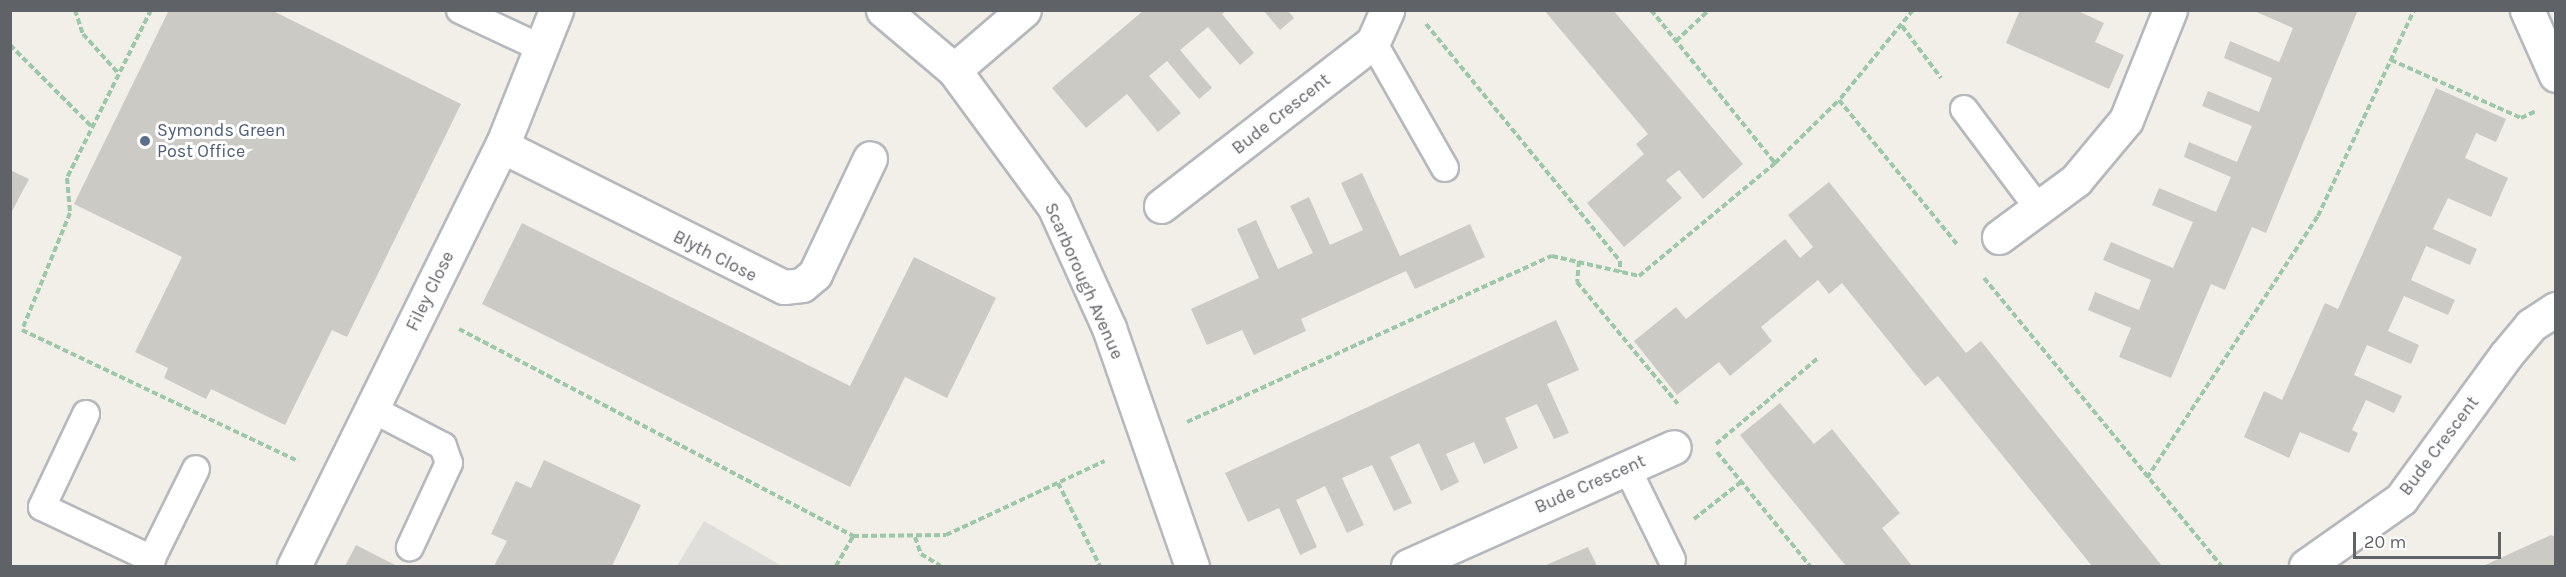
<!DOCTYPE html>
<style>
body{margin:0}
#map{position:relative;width:2566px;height:577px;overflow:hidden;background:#f1efe8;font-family:Karla,sans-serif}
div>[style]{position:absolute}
.industrial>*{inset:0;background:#e0deda}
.building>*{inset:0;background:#cccac5}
.path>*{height:4px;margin-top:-2px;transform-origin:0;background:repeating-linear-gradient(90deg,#9cc7a9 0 6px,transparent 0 9px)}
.roads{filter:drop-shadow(2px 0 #b5b8bc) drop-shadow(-2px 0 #b5b8bc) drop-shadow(0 2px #b5b8bc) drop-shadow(0 -2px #b5b8bc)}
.lane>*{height:26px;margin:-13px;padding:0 13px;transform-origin:13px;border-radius:13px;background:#fff}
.street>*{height:33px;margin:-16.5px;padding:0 16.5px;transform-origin:16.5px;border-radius:16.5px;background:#fff}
.dots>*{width:16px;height:16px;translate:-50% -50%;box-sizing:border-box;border:3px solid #fff;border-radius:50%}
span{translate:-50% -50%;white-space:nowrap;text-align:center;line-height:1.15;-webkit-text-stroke:6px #fff;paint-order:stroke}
.street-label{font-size:18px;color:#5f6368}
.service-label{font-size:18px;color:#4e5e75}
.left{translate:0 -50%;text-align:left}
.frame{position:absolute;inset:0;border:12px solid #5f6368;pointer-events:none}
.scale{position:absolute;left:2353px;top:532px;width:148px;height:27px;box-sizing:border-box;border:3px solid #5f6368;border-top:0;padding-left:8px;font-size:18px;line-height:21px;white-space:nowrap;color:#5f6368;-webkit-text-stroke:4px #fff;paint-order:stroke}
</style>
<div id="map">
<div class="industrial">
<i style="clip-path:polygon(704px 521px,782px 566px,677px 566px)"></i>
</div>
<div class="building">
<i style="clip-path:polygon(169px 10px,271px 10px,461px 104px,347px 337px,332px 330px,285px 425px,211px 389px,206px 399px,164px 378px,168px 368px,135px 352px,182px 257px,74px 204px)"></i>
<i style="clip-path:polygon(1144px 10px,1227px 10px,1222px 14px,1254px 53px,1240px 65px,1208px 27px,1180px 50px,1212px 88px,1199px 99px,1167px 61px,1149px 76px,1181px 113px,1158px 132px,1127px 94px,1086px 128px,1052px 88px)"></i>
<i style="clip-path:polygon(1263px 10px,1287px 10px,1294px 18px,1280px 30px)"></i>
<i style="clip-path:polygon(1544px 10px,1613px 10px,1743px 164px,1703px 199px,1679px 170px,1666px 180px,1682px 198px,1624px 247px,1587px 203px,1644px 154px,1636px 144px,1648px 134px)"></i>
<i style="clip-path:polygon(2020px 10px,2076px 10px,2104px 23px,2095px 42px,2124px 55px,2109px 89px,2006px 43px)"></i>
<i style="clip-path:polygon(2252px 10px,2358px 10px,2266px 233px,2252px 227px,2225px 290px,2211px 284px,2171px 378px,2119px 357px,2131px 328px,2088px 310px,2095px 292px,2139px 310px,2151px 280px,2103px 260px,2111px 242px,2173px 268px,2193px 222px,2152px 205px,2159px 188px,2216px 212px,2231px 177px,2184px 157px,2189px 142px,2237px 162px,2252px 126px,2202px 106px,2208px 91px,2259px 112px,2272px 78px,2224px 58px,2230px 41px,2279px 62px,2293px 28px)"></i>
<i style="clip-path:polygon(2436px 88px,2506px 119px,2496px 142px,2476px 133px,2465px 158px,2508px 178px,2491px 217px,2448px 198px,2433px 229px,2477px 249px,2470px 265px,2426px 246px,2411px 280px,2455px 300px,2448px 315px,2404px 296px,2388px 331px,2419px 345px,2411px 364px,2367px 345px,2354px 375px,2402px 396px,2394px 413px,2366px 400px,2352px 430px,2358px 433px,2349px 453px,2300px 432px,2289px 458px,2244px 437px,2264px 391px,2282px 400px,2325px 303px,2338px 309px)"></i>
<i style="clip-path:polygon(10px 170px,29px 179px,10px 215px)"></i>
<i style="clip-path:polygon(1362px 173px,1400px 256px,1470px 224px,1485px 257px,1415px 289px,1406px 271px,1301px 319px,1306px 331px,1254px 355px,1242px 330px,1207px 345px,1191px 309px,1259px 278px,1237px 229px,1256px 220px,1278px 269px,1313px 253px,1290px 206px,1309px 197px,1330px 245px,1363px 230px,1341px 183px)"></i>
<i style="clip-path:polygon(1829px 182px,1966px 353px,1981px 341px,2162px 566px,2092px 566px,1938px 376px,1925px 386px,1842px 283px,1829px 294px,1818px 280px,1761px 327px,1772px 341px,1730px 376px,1719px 362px,1677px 395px,1634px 341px,1676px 307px,1686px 319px,1785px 239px,1800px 258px,1813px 247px,1788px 215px)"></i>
<i style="clip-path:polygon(522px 223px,850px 386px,914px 257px,996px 298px,947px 398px,905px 377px,850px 487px,482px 304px)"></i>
<i style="clip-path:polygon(1556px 320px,1579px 370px,1547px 384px,1569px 433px,1554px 439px,1537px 404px,1505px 418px,1518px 448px,1484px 464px,1474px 442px,1446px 454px,1459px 482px,1441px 491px,1419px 443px,1390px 457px,1412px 503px,1394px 511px,1372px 465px,1342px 478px,1364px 525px,1347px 533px,1325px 486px,1296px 500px,1317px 547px,1300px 555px,1279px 508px,1248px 522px,1225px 473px)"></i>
<i style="clip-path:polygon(1780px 403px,1814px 444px,1832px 429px,1900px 513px,1882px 528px,1912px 566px,1846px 566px,1773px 477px,1740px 435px)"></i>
<i style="clip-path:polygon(544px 460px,641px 505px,612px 566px,494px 566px,507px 541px,491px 534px,516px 481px,531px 488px)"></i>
<i style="clip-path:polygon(2551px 535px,2556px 537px,2556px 566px,2483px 566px)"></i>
<i style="clip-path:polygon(356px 545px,397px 566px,345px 566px)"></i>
<i style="clip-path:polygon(1588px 547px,1597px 566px,1544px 566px,1569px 555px)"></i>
</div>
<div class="path">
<i style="left:75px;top:10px;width:25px;rotate:72deg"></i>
<i style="left:83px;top:34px;width:54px;rotate:48deg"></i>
<i style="left:151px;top:10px;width:188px;rotate:116.6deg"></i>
<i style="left:67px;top:178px;width:35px;rotate:85deg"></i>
<i style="left:70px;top:213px;width:126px;rotate:112.3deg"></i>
<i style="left:22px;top:330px;width:306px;rotate:25.4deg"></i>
<i style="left:1651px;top:10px;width:197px;rotate:51deg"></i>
<i style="left:1913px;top:10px;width:117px;rotate:129.4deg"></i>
<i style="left:1839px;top:100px;width:186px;rotate:50.7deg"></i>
<i style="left:1426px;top:24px;width:306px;rotate:50.7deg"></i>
<i style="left:1620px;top:261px;width:11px;rotate:90deg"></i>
<i style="left:1902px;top:26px;width:65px;rotate:53.1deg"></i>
<i style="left:1676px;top:41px;width:45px;rotate:-43.2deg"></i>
<i style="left:10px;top:45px;width:116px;rotate:45deg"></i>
<i style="left:2391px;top:60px;width:142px;rotate:24deg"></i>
<i style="left:2521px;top:118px;width:17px;rotate:-25deg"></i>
<i style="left:1579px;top:261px;width:21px;rotate:95deg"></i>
<i style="left:1577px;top:282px;width:158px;rotate:50.4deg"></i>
<i style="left:1984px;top:278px;width:373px;rotate:50.5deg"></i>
<i style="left:459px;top:329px;width:445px;rotate:27.7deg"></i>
<i style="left:853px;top:536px;width:93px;rotate:-0.6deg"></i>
<i style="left:946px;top:535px;width:175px;rotate:-25deg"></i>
<i style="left:1187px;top:422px;width:401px;rotate:-24.5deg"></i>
<i style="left:1552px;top:256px;width:89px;rotate:12.9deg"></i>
<i style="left:1639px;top:276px;width:177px;rotate:-39.7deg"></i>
<i style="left:1775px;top:163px;width:90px;rotate:-44.5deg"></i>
<i style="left:1716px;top:444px;width:133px;rotate:-40.1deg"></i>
<i style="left:1717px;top:452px;width:147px;rotate:50.8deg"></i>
<i style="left:2147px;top:478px;width:313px;rotate:-56.9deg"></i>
<i style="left:2318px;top:216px;width:227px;rotate:-65deg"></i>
<i style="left:1058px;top:483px;width:93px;rotate:63.2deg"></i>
<i style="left:1694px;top:519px;width:60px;rotate:-38.2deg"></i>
<i style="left:915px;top:537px;width:18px;rotate:71deg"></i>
<i style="left:921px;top:554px;width:23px;rotate:31deg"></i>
<i style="left:836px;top:566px;width:34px;rotate:-60deg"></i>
</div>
<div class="roads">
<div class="lane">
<i style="left:460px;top:10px;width:89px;rotate:25.1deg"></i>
<i style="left:1373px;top:42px;width:145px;rotate:60.3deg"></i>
<i style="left:1964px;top:109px;width:124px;rotate:53.2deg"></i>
<i style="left:372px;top:409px;width:80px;rotate:27.5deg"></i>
<i style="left:443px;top:446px;width:18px;rotate:71deg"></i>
<i style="left:449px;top:463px;width:93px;rotate:114.9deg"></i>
<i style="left:86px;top:414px;width:103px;rotate:115.3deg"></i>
<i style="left:42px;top:507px;width:122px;rotate:25.3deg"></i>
<i style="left:1627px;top:468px;width:102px;rotate:63.9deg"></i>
<i style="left:148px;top:566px;width:108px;rotate:-63.7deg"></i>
</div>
<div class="street">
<i style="left:883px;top:10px;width:93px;rotate:40.2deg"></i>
<i style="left:954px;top:70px;width:169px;rotate:53.7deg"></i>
<i style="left:1054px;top:206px;width:134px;rotate:65.7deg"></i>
<i style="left:1109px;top:328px;width:252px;rotate:70.8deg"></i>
<i style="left:2527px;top:10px;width:71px;rotate:66deg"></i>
<i style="left:954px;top:70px;width:92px;rotate:-40.6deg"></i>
<i style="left:502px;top:146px;width:315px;rotate:26.6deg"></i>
<i style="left:784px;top:287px;width:18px;rotate:-6deg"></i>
<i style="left:802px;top:285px;width:17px;rotate:-40deg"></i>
<i style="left:815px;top:274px;width:128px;rotate:-64.6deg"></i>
<i style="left:1161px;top:206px;width:268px;rotate:-37.7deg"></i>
<i style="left:1373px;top:42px;width:35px;rotate:-66deg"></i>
<i style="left:1999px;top:237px;width:96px;rotate:-36.5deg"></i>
<i style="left:2076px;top:180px;width:78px;rotate:-50.2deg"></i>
<i style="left:2126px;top:120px;width:118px;rotate:-68.2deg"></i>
<i style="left:294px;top:566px;width:469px;rotate:-63.7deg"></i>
<i style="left:502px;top:146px;width:146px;rotate:-68.3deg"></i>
<i style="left:1408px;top:566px;width:291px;rotate:-24.1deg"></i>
<i style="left:2306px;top:566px;width:116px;rotate:-35.2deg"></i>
<i style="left:2401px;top:499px;width:178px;rotate:-53.9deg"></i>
<i style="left:2506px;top:355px;width:39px;rotate:-50deg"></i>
<i style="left:2531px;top:325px;width:30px;rotate:-33deg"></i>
</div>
</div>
<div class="dots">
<i style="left:145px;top:141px;background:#5c6f8a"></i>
</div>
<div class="street-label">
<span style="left:1281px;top:114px;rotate:-38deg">Bude Crescent</span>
<span style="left:715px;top:256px;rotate:27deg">Blyth Close</span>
<span style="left:1084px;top:281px;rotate:66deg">Scarborough Avenue</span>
<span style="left:430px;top:291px;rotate:-64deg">Filey Close</span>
<span style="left:2439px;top:446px;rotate:-53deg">Bude Crescent</span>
<span style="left:1590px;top:484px;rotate:-24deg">Bude Crescent</span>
</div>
<div class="service-label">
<span class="left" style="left:157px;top:141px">Symonds Green<br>Post Office</span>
</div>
<div class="frame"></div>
<div class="scale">20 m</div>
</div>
